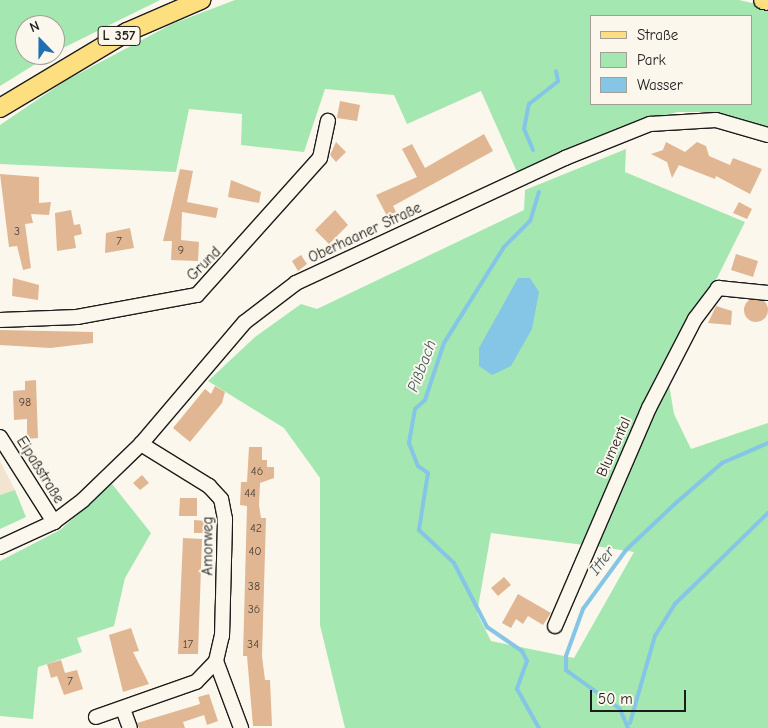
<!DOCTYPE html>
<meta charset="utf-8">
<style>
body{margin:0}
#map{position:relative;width:768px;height:728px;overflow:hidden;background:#fbf7ec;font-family:"Comic Neue",sans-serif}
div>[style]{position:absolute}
.built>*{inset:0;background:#f3e4d1}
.green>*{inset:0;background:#a5e7b0}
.water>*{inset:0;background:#85c5e5}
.stream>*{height:4px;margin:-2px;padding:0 2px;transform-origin:2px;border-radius:2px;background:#85c5e5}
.building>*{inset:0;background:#e1b692}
.round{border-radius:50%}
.roads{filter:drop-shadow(1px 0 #1c1c1c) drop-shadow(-1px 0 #1c1c1c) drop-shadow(0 1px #1c1c1c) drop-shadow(0 -1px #1c1c1c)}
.minor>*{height:14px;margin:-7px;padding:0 7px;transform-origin:7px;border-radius:7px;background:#fbf7ec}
.major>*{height:18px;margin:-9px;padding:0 9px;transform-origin:9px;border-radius:9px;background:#fedf80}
span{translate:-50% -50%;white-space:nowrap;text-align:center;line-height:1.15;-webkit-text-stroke:4px #fbf7ec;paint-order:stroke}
.number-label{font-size:12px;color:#4d423a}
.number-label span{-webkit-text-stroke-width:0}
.shield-label span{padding:1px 4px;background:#fbf7ec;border:1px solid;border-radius:4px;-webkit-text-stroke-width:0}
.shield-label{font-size:14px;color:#1c1c1c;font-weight:700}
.street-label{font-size:15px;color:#1c1c1c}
.water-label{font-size:16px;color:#415762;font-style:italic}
.legend{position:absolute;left:590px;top:15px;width:162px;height:90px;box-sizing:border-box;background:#fbf7ec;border:1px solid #a29f99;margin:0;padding:6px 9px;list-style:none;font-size:15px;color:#1c1c1c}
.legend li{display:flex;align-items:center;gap:10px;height:25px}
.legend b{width:25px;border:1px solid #a29f99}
.north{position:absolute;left:15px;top:15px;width:50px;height:50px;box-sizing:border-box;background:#fbf7ec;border:1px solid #a29f99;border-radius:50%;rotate:338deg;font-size:14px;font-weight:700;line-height:20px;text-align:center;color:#1c1c1c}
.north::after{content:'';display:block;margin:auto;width:18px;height:22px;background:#1f6fb2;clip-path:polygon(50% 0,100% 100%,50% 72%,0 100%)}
.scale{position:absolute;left:590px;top:690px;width:96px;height:22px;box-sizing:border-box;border:2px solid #1c1c1c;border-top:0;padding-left:6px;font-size:15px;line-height:18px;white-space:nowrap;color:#1c1c1c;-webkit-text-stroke:4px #fbf7ec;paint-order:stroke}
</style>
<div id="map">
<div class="built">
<i style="clip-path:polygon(0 461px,15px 490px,0 495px)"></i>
</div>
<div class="green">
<i style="clip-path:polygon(0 0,160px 0,55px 52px,55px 25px,25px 25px,25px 55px,50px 55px,0 86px)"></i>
<i style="clip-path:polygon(evenodd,235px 0,739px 0,768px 7px,768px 128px,711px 112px,678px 112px,631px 123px,517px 172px,481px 91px,407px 124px,394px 95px,325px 89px,304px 152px,241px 145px,242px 114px,189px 109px,176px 172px,0 164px,0 125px,65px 81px,172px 24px,235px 0,592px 16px,752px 16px,752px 104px,592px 104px,592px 16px)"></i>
<i style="clip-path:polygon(626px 149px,625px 172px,745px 222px,584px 545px,491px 533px,477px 613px,491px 641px,574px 658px,634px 552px,595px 546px,668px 378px,674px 414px,691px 449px,768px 423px,768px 728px,345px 728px,320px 625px,320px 478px,284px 428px,208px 381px,255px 337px,301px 304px,317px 309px,524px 210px,525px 190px)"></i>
<i style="clip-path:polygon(112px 484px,151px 533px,125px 578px,114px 626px,77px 638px,82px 652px,38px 667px,33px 719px,0 716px,0 561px,60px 530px)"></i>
<i style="clip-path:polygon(15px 490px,26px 517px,0 529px,0 495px)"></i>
</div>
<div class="water">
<i style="clip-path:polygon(518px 278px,530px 278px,539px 292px,532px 329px,511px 366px,492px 375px,479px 366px,479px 348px)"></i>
</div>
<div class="stream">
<i style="left:533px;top:150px;width:23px;rotate:-113deg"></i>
<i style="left:524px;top:129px;width:25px;rotate:-79deg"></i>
<i style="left:529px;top:104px;width:37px;rotate:-38deg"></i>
<i style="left:558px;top:81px;width:10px;rotate:-101deg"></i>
<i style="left:539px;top:192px;width:30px;rotate:107deg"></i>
<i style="left:530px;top:221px;width:37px;rotate:135deg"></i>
<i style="left:504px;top:247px;width:113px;rotate:122deg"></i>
<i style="left:444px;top:343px;width:60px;rotate:108.4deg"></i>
<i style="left:425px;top:400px;width:13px;rotate:138deg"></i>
<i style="left:415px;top:409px;width:35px;rotate:100deg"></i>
<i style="left:409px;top:443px;width:25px;rotate:69deg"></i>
<i style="left:418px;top:466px;width:12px;rotate:35deg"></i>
<i style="left:428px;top:473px;width:58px;rotate:99deg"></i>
<i style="left:419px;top:530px;width:48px;rotate:43.3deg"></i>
<i style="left:454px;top:563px;width:72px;rotate:62.7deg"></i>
<i style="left:487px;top:627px;width:42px;rotate:34.4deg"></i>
<i style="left:522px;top:651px;width:11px;rotate:63deg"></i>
<i style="left:527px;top:661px;width:30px;rotate:110deg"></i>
<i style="left:517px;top:689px;width:45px;rotate:60.6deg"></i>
<i style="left:630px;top:723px;width:91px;rotate:-74deg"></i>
<i style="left:655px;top:636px;width:39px;rotate:-58deg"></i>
<i style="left:676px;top:603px;width:129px;rotate:-44.4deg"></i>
<i style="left:628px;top:728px;width:21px;rotate:-113deg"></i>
<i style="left:620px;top:709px;width:67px;rotate:-144.2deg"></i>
<i style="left:566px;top:670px;width:14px;rotate:-90deg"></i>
<i style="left:566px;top:656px;width:50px;rotate:-70.1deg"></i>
<i style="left:583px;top:609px;width:73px;rotate:-53.9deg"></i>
<i style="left:626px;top:550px;width:70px;rotate:-43.3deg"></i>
<i style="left:677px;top:502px;width:60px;rotate:-40.9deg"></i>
<i style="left:722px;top:463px;width:50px;rotate:-23.5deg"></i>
</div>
<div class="building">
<i style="clip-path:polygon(340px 101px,360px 105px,357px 121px,337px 118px)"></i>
<i style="clip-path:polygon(484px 134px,493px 151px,393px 206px,396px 212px,387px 216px,376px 195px,417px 177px,402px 149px,412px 144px,425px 168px)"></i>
<i style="clip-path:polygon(336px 142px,346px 152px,336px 162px,330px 155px)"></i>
<i style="clip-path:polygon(666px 142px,685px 152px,697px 142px,706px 146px,709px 156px,730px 165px,733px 158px,762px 169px,750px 194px,716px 176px,715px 179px,679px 165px,672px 178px,667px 162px,651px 154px,663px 150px)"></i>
<i style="clip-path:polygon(180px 169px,193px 171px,187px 202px,218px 208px,216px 218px,182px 212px,181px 240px,199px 242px,198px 261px,171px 260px,172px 241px,163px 241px)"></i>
<i style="clip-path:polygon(0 174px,39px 177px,39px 203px,51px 202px,49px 215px,31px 214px,33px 223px,25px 224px,31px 268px,23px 270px,17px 246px,9px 247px)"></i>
<i style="clip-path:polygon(231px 180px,261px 192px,259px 203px,228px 197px)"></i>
<i style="clip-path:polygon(739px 202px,752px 209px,747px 219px,733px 213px)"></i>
<i style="clip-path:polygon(71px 210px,74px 225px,80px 224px,82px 234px,74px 236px,76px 248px,57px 251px,55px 213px)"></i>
<i style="clip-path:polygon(335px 210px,348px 225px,329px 244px,315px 230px)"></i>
<i style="clip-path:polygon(130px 228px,134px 248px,105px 253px,106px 233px)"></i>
<i style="clip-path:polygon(736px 254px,758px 261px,753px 277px,731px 270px)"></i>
<i style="clip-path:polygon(301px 255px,307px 264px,298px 271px,292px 261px)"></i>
<i style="clip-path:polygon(13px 278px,39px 285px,38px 300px,12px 296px)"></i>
<i class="round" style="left:744px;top:298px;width:24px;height:24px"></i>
<i style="clip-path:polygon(716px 306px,732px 311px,731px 325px,708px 323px)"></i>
<i style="clip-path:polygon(0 330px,93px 332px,93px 343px,50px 348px,0 345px)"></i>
<i style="clip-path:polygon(36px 380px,38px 438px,27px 439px,27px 419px,14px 420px,13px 391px,25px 390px,25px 381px)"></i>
<i style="clip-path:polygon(215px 386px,225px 392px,222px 403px,190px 442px,173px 428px,205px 389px,211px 394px)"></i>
<i style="clip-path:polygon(249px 447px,262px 447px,262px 460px,267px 460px,267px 467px,274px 467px,274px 478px,260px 483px,259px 505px,261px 518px,266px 518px,262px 656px,265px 680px,270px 680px,272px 726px,253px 726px,247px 656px,243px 656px,247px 506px,240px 505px,241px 482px,247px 482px)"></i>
<i style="clip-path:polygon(142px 475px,149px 483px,140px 490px,133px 483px)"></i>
<i style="clip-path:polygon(180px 498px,197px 498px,197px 516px,179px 516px)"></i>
<i style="clip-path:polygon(194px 520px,206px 521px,206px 533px,194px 533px)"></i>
<i style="clip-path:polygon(183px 538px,202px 539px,198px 654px,178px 654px)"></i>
<i style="clip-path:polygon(504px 577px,511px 585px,498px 596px,491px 588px)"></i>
<i style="clip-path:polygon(518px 594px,551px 613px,543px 625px,528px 616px,523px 624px,516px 619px,511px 628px,502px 623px)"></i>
<i style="clip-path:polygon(131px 628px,139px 651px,133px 652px,149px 684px,123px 692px,109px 635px)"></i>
<i style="clip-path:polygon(61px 660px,65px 673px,77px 670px,83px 689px,64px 695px,57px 676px,51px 678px,47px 664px)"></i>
<i style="clip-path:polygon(209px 694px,218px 721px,207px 725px,204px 715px,183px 722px,185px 728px,139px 728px,137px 723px,200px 704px,198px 697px)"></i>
</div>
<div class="roads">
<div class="minor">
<i style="left:0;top:320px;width:77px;rotate:-2.2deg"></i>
<i style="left:77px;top:317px;width:122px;rotate:-10.4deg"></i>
<i style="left:197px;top:295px;width:184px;rotate:-48.1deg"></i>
<i style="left:320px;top:158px;width:38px;rotate:-78deg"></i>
<i style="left:0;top:437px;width:101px;rotate:57.6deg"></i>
<i style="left:0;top:547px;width:60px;rotate:-24.8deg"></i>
<i style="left:54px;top:522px;width:36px;rotate:-37deg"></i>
<i style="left:83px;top:500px;width:81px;rotate:-44deg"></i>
<i style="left:141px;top:444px;width:160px;rotate:-49.6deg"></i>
<i style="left:245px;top:322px;width:64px;rotate:-37.4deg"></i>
<i style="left:296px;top:283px;width:297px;rotate:-24.9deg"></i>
<i style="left:565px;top:158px;width:92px;rotate:-21.8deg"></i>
<i style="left:650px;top:124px;width:66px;rotate:-3.5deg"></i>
<i style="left:716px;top:120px;width:54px;rotate:16.1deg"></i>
<i style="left:555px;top:626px;width:237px;rotate:-66.7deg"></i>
<i style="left:649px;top:408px;width:100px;rotate:-62.7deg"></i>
<i style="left:695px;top:319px;width:39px;rotate:-53deg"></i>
<i style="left:718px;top:288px;width:50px;rotate:5.7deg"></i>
<i style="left:216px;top:661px;width:72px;rotate:69.5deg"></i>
<i style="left:123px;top:709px;width:20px;rotate:70deg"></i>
<i style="left:96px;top:717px;width:106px;rotate:-19.3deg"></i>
<i style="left:196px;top:682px;width:29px;rotate:-46deg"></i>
<i style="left:216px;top:661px;width:26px;rotate:-77deg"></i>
<i style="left:222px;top:636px;width:117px;rotate:-88.5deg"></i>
<i style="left:225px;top:519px;width:20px;rotate:-101deg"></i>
<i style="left:221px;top:499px;width:18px;rotate:-133deg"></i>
<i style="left:209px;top:486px;width:80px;rotate:-148.3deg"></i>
</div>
<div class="major">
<i style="left:763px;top:0;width:5px;rotate:11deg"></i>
<i style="left:0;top:108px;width:148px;rotate:-30.9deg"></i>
<i style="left:127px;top:32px;width:81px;rotate:-23.4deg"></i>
</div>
</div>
<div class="number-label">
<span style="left:17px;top:232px">3</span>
<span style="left:119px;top:242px">7</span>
<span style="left:181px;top:251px">9</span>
<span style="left:25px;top:403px">98</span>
<span style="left:257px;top:472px">46</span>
<span style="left:250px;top:494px">44</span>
<span style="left:256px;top:529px">42</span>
<span style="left:255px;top:552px">40</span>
<span style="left:254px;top:587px">38</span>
<span style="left:254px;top:610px">36</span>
<span style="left:188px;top:645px">17</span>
<span style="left:253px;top:645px">34</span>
<span style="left:70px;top:682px">7</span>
</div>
<div class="shield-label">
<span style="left:119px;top:36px">L 357</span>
</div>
<div class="street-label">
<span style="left:365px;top:233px;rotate:-25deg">Oberhaaner Straße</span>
<span style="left:204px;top:264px;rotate:-45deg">Grund</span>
<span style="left:614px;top:447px;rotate:-66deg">Blumental</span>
<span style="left:40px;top:470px;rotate:58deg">Eipaßstraße</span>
<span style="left:208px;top:546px;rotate:-90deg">Amorweg</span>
</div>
<div class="water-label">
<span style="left:422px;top:366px;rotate:-69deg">Pißbach</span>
<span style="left:602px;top:561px;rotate:-53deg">Itter</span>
</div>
<ul class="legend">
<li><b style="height:6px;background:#fedf80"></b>Straße</li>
<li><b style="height:14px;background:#a5e7b0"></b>Park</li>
<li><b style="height:14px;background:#85c5e5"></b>Wasser</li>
</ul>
<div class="north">N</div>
<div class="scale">50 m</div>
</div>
